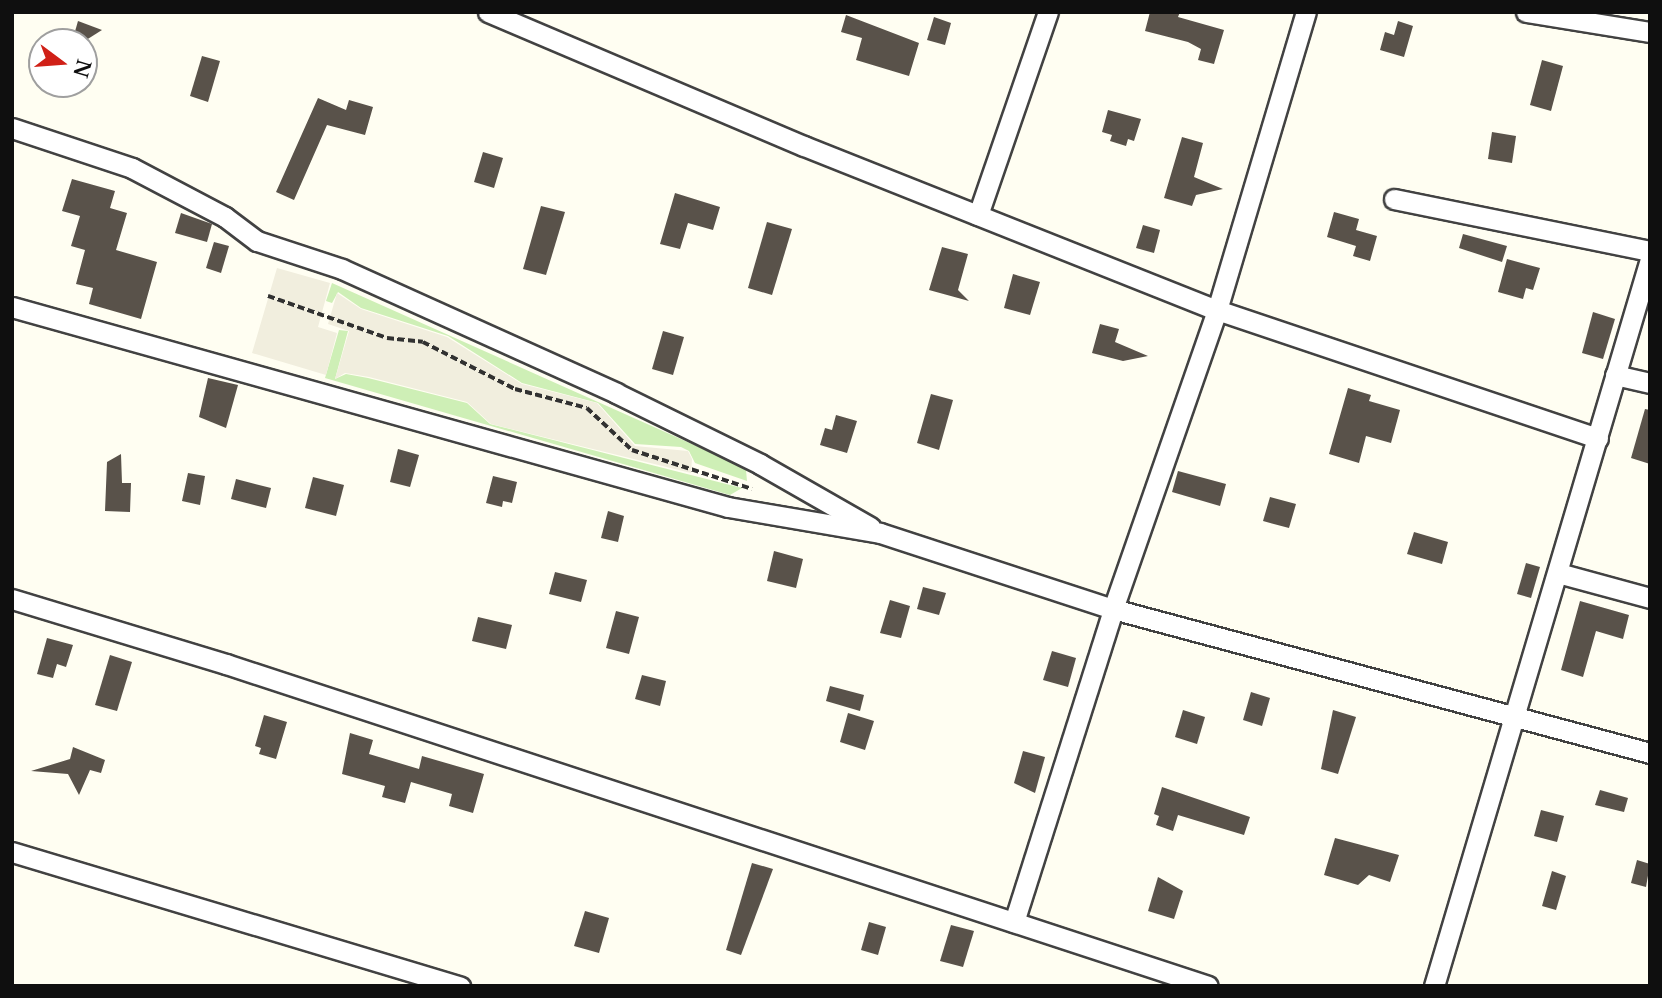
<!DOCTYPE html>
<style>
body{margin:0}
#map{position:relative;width:1662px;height:998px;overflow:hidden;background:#fffef2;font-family:"Libre Baskerville",serif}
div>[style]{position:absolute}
.green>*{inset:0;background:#ceefb6}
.plaza>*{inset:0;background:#f1eede}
.building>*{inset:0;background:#59524a}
.path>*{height:3.5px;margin-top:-1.75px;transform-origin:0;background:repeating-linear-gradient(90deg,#313131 0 7px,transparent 0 10.5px)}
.roads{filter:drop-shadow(2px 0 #424242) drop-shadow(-2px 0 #424242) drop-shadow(0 2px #424242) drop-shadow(0 -2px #424242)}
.minor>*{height:19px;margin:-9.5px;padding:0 9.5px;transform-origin:9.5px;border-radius:9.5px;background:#fff}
span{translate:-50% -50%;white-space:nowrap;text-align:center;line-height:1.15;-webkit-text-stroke:7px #fff;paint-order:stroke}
.frame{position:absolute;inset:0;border:14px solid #0f0f0f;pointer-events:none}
.north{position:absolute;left:28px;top:28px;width:70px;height:70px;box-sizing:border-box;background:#fff;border:2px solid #9f9f9f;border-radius:50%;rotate:106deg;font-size:19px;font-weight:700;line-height:28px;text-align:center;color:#0f0f0f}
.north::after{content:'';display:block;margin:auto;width:24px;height:32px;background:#d02017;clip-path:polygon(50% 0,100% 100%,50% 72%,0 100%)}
</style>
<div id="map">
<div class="green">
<i style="clip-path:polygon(332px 283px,721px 457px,746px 470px,747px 481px,695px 463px,689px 451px,681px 447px,635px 444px,598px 403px,522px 383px,448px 336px,361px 308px,338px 292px,332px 303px,326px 301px)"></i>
<i style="clip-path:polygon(339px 330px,348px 331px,335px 379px,346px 374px,368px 378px,467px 403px,490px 424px,742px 488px,730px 495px,325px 378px)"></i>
</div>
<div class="plaza">
<i style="clip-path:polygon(277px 268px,330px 283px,318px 327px,337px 333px,326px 375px,252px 353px)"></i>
<i style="clip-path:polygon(337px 293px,361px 309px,447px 337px,522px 384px,597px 403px,635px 446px,688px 451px,692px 459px,691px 473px,491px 424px,467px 402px,369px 377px,345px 373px,335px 379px,349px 331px,328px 324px)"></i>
</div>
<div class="building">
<i style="clip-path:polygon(1150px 12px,1180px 12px,1178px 17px,1224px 30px,1214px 64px,1198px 60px,1201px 49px,1188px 42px,1145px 31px)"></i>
<i style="clip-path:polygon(846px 15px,919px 43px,909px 76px,856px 60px,862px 38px,841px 32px)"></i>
<i style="clip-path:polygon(934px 17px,951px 23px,945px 45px,927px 40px)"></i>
<i style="clip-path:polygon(78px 21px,102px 30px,83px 42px,72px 42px)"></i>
<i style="clip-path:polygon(1398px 21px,1413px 26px,1404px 57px,1380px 50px,1385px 32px,1394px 35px)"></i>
<i style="clip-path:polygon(202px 56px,220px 61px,208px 102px,190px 96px)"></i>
<i style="clip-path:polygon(1542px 60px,1563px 66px,1551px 111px,1530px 105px)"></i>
<i style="clip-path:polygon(318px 98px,346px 110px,349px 100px,373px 107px,365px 135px,327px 125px,294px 200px,276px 192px)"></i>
<i style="clip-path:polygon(1108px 110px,1141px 119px,1134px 141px,1128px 139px,1126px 146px,1110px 141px,1112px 135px,1102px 132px)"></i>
<i style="clip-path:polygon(1492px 132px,1516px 136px,1512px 163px,1488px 159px)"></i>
<i style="clip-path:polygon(1182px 137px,1203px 143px,1194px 177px,1223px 189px,1196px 195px,1192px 206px,1164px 198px)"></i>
<i style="clip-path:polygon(483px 152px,503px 158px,494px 188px,474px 182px)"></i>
<i style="clip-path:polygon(72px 179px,115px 191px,110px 208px,127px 213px,116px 250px,157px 262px,141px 319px,89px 304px,93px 288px,76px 284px,85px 250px,71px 246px,80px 216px,62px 211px)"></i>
<i style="clip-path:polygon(675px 193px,720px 207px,713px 230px,688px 223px,680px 249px,660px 244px)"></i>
<i style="clip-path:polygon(541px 206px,565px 212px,546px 275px,523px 269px)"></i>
<i style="clip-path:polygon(1334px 212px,1359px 219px,1356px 230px,1377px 236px,1370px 261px,1353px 256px,1356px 246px,1327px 237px)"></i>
<i style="clip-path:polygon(181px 213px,212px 224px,207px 242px,175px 233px)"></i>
<i style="clip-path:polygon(767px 222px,792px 229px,772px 295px,748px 288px)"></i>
<i style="clip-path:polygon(1143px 225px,1160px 230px,1154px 253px,1136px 248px)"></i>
<i style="clip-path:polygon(1463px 234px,1507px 246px,1502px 262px,1459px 248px)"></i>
<i style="clip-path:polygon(214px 242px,229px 246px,221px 273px,206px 268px)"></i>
<i style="clip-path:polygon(942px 247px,968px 254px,958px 290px,969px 301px,929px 290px)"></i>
<i style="clip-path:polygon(1507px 259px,1540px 268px,1533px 290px,1526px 288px,1523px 299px,1498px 292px)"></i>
<i style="clip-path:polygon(1013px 274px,1040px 282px,1030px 315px,1004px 308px)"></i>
<i style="clip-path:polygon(1593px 312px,1615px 319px,1603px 359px,1582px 353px)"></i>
<i style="clip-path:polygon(1100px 324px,1119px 329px,1115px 342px,1148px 356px,1123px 361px,1092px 353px)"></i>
<i style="clip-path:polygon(663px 331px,684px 337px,673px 375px,652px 369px)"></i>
<i style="clip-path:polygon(208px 378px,238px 385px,226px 428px,199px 417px)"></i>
<i style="clip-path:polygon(1348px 388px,1371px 395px,1369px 401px,1400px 410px,1391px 443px,1366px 436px,1359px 463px,1329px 454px)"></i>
<i style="clip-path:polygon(931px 394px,953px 400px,939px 450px,917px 443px)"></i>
<i style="clip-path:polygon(1645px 409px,1650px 410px,1650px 464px,1631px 458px)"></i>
<i style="clip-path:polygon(836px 415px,857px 421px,847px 453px,820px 445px,825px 428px,832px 430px)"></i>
<i style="clip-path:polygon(398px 449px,419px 455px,410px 487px,390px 482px)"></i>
<i style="clip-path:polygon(121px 454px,122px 483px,131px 483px,130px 512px,105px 511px,107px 462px)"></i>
<i style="clip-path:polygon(1178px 471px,1226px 484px,1220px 506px,1172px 492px)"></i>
<i style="clip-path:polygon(188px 473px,205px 476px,200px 505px,182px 501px)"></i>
<i style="clip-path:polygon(493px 476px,517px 482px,512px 503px,503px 501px,502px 507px,486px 503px)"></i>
<i style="clip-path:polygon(313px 477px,344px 485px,336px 516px,305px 508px)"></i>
<i style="clip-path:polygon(236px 479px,271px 488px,266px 508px,231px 499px)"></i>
<i style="clip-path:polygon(1270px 497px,1296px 504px,1289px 528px,1263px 521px)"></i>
<i style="clip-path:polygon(608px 511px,624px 516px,618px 542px,601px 538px)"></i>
<i style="clip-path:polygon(1414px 532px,1448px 542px,1442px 564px,1407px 554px)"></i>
<i style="clip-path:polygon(774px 551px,803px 559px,796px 588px,767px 581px)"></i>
<i style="clip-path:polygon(1526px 563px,1540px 567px,1531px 598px,1517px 594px)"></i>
<i style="clip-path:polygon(555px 572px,587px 580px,581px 602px,549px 594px)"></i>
<i style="clip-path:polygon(923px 587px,946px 593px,939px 615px,917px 609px)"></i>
<i style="clip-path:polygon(890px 600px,910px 606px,901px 638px,880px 633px)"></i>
<i style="clip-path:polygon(1580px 601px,1629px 615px,1623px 639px,1596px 631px,1583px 677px,1561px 670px)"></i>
<i style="clip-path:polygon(616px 611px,639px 617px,629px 654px,606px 648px)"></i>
<i style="clip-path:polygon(478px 617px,512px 625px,506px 649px,472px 641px)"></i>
<i style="clip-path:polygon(47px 638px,73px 645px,66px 667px,57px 664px,53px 678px,37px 674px)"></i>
<i style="clip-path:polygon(1052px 651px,1076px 658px,1068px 687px,1043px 680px)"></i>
<i style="clip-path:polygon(110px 655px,132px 662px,117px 711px,95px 705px)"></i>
<i style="clip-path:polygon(642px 675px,666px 681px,660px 706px,635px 699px)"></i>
<i style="clip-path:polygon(830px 686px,864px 695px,860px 711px,826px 701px)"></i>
<i style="clip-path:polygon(1251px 692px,1270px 698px,1262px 726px,1243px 720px)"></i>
<i style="clip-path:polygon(1183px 710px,1205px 717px,1197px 744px,1175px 737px)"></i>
<i style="clip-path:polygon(1333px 710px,1356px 717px,1338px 774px,1321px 769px)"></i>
<i style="clip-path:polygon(848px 713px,874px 721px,865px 750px,840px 742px)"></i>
<i style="clip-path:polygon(264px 715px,287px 722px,276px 759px,259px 754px,261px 748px,255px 746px)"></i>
<i style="clip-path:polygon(350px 733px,373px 740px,369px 754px,419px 769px,422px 756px,484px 774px,473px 813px,449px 806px,452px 794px,411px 782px,405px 803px,382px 797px,385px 786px,342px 774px)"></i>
<i style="clip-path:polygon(73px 747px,105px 760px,101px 773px,90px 770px,79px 795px,68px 774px,31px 771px,70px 759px)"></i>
<i style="clip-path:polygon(1023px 751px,1045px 757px,1035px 793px,1014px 783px)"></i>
<i style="clip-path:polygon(1162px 787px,1250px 817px,1244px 835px,1178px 815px,1173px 831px,1156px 825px,1159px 816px,1154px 814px)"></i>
<i style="clip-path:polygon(1600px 790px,1628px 798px,1624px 812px,1595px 805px)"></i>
<i style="clip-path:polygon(1541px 810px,1564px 816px,1557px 842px,1534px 836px)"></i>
<i style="clip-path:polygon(1335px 838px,1399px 855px,1390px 882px,1369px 875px,1358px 885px,1324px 875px)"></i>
<i style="clip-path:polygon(1637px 860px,1650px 864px,1646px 887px,1631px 883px)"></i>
<i style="clip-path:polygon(752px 863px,773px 869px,741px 955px,726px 950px)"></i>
<i style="clip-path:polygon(1552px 871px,1566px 876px,1556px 910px,1542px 906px)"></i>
<i style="clip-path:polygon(1158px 877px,1183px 891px,1174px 919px,1148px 911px)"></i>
<i style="clip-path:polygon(585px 911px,609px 918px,599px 953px,574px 946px)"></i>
<i style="clip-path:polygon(869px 922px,886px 927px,878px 955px,861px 950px)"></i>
<i style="clip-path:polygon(951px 925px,974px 931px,963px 967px,940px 961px)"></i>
</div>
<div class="path">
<i style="left:268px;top:296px;width:126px;rotate:19.4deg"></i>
<i style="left:387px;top:338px;width:36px;rotate:6deg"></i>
<i style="left:423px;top:342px;width:103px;rotate:27.1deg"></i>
<i style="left:515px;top:389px;width:74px;rotate:14.8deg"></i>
<i style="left:587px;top:408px;width:62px;rotate:43deg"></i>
<i style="left:632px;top:450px;width:126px;rotate:18deg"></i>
</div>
<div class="roads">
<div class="minor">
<i style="left:488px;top:12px;width:343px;rotate:23deg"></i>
<i style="left:804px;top:146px;width:444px;rotate:21.7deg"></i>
<i style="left:1217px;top:310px;width:402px;rotate:18.6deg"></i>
<i style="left:1526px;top:12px;width:126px;rotate:9.2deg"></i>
<i style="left:12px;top:128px;width:126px;rotate:18.4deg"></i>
<i style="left:132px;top:168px;width:105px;rotate:27.8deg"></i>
<i style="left:225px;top:217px;width:40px;rotate:37deg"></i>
<i style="left:257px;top:241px;width:89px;rotate:18.2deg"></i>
<i style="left:342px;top:269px;width:301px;rotate:24.3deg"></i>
<i style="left:616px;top:393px;width:161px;rotate:26.2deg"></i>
<i style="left:760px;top:464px;width:127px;rotate:29.8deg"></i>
<i style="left:1394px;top:199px;width:261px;rotate:11.5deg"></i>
<i style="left:978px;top:215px;width:215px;rotate:-71deg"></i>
<i style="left:12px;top:307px;width:743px;rotate:15.61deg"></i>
<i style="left:728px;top:507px;width:154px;rotate:9.7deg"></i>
<i style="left:880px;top:533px;width:245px;rotate:18.1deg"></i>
<i style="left:1113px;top:609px;width:556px;rotate:15.01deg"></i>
<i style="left:1615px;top:375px;width:36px;rotate:13deg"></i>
<i style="left:1558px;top:573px;width:95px;rotate:15.2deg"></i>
<i style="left:12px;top:599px;width:224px;rotate:16.9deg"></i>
<i style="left:226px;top:664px;width:1033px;rotate:18.15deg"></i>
<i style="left:12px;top:852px;width:468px;rotate:16.7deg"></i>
<i style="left:1014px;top:922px;width:328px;rotate:-72.4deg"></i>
<i style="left:1113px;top:609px;width:317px;rotate:-70.8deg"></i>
<i style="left:1217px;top:310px;width:311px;rotate:-73.4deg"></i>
<i style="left:1434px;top:986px;width:758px;rotate:-73.45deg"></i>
</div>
</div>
<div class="frame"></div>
<div class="north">N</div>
</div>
